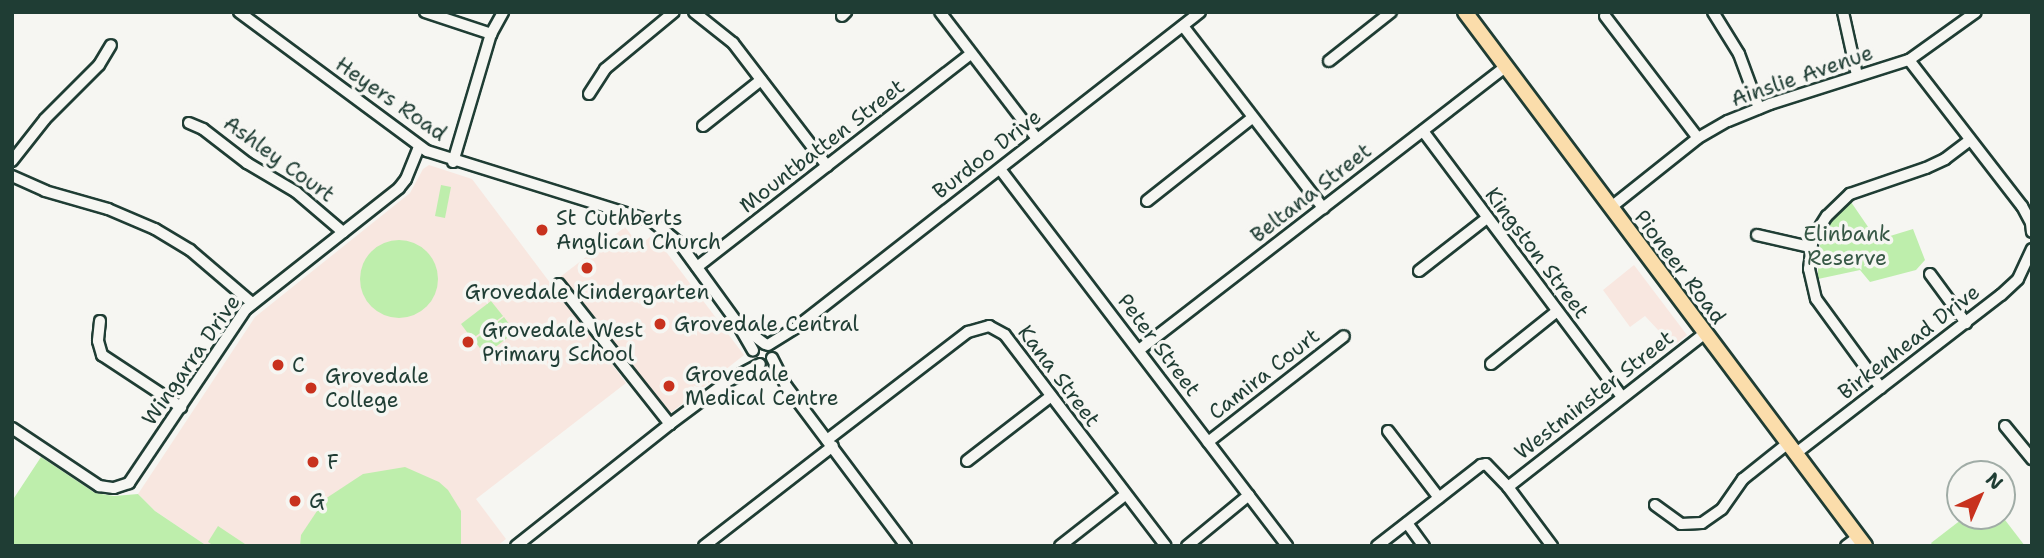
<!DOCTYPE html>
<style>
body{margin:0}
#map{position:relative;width:2044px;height:558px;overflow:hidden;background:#f6f6f2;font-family:"Shantell Sans",sans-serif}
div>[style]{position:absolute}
.built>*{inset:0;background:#f8e7e0}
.green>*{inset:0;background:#beeeac}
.round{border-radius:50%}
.roads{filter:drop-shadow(2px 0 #1f3d34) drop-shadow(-2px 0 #1f3d34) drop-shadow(0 2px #1f3d34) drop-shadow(0 -2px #1f3d34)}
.minor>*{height:10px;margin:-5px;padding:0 5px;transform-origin:5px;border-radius:5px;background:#f6f6f2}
.major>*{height:14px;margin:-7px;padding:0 7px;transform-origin:7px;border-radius:7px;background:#fbddab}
.dots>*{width:19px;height:19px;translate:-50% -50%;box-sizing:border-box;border:4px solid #f6f6f2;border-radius:50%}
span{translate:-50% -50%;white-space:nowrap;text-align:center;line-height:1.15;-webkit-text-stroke:7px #f6f6f2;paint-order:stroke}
.street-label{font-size:21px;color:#1f3d34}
.poi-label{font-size:21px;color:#1f3d34}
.left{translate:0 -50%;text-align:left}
.park-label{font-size:21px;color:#375846}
.frame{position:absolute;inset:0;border:14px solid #1f3d34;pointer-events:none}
.north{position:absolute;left:1946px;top:460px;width:70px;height:70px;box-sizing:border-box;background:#f6f6f2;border:2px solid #a0aca6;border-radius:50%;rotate:44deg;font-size:19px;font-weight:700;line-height:28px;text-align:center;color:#1f3d34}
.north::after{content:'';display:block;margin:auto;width:24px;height:32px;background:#c8321e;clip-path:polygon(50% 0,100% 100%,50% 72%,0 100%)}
</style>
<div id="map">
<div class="built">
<i style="clip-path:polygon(429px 165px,472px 179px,551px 284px,625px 227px,639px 245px,623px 258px,650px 237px,661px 245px,744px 355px,668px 415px,576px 294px,565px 301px,626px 383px,476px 499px,506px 539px,497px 546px,207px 546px,155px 511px,138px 494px,255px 317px,410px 193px,423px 169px)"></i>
<i style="clip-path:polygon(1634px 265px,1687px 335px,1673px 346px,1645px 316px,1630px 327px,1603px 290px)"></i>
</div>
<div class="green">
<i style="clip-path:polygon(441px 185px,451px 187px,445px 218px,435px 216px)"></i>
<i style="clip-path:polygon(1851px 202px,1877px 240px,1913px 229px,1925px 260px,1916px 270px,1870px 282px,1860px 270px,1818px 279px,1818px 251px,1825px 230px,1835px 215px)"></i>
<i class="round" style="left:360px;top:240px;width:78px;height:78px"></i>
<i style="clip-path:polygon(491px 301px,503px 316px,472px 339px,461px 324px)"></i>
<i style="clip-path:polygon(504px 317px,515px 332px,485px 355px,474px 340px)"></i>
<i style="clip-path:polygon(41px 457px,95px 493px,114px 496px,138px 494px,155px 511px,207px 546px,12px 546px,12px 501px)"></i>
<i style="clip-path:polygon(405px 467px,439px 482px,448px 490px,461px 511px,461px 546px,300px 546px,301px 535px,325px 499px,363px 474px)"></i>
<i style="clip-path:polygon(1966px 516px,2002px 516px,2025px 546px,1933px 546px,1931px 543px)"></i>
<i style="clip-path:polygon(218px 526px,248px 546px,214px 546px,208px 542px)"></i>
</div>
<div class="roads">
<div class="minor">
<i style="left:239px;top:12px;width:234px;rotate:36.5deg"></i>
<i style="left:427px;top:151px;width:236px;rotate:17.3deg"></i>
<i style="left:652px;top:221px;width:36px;rotate:39deg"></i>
<i style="left:680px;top:244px;width:95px;rotate:54deg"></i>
<i style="left:736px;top:321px;width:34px;rotate:60deg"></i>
<i style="left:425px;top:12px;width:70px;rotate:18.4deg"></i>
<i style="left:694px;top:12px;width:50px;rotate:38.5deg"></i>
<i style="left:733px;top:43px;width:155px;rotate:52.6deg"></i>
<i style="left:940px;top:12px;width:160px;rotate:52.6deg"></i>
<i style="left:1713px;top:12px;width:49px;rotate:58.2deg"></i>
<i style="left:1739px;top:54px;width:58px;rotate:69.7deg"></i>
<i style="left:1843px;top:12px;width:65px;rotate:77.5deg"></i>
<i style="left:842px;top:16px;width:6px;rotate:-45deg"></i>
<i style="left:1605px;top:16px;width:153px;rotate:52.7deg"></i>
<i style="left:1183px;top:26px;width:230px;rotate:52.4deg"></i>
<i style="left:1909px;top:60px;width:185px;rotate:52.3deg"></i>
<i style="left:2022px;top:206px;width:19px;rotate:62deg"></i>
<i style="left:2031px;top:223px;width:9px;rotate:84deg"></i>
<i style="left:1329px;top:61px;width:79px;rotate:-38.3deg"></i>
<i style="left:589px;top:94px;width:30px;rotate:-57deg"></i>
<i style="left:605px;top:69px;width:89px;rotate:-39.6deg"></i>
<i style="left:189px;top:123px;width:15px;rotate:23deg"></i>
<i style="left:203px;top:129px;width:56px;rotate:37.7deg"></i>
<i style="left:247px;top:163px;width:57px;rotate:30.6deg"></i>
<i style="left:296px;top:192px;width:62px;rotate:40.4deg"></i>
<i style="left:703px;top:126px;width:74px;rotate:-38.4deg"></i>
<i style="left:1423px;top:131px;width:332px;rotate:53.2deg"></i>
<i style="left:12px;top:161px;width:53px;rotate:-51.8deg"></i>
<i style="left:45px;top:119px;width:76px;rotate:-45deg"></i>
<i style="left:99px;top:65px;width:23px;rotate:-59deg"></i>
<i style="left:453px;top:162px;width:134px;rotate:-73.5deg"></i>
<i style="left:491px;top:34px;width:25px;rotate:-61deg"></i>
<i style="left:1000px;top:169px;width:474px;rotate:52.7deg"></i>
<i style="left:12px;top:176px;width:36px;rotate:24deg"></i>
<i style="left:45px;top:191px;width:66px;rotate:15.9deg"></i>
<i style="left:108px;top:209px;width:51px;rotate:23.1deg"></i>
<i style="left:155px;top:229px;width:41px;rotate:31deg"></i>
<i style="left:190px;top:250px;width:82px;rotate:40.5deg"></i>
<i style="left:1147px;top:201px;width:134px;rotate:-38.3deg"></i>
<i style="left:1610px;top:208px;width:112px;rotate:-38.5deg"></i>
<i style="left:1698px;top:138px;width:34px;rotate:-30deg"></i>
<i style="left:1728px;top:121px;width:45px;rotate:-22deg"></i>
<i style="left:1770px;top:104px;width:146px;rotate:-17.6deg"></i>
<i style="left:1909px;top:60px;width:82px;rotate:-35.6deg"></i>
<i style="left:1757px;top:235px;width:54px;rotate:12.8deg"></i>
<i style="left:697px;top:267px;width:347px;rotate:-37.9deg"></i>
<i style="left:1419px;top:271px;width:86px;rotate:-37.9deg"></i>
<i style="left:1930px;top:274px;width:61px;rotate:53.7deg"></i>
<i style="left:559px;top:284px;width:179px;rotate:51.6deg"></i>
<i style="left:100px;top:321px;width:20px;rotate:96deg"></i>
<i style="left:98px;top:341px;width:15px;rotate:74deg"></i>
<i style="left:102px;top:355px;width:95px;rotate:33.4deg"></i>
<i style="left:741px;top:326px;width:30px;rotate:37deg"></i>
<i style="left:768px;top:345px;width:36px;rotate:-32deg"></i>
<i style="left:798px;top:326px;width:510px;rotate:-37.99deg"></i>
<i style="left:1139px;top:350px;width:464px;rotate:-37.7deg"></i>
<i style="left:772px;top:358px;width:33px;rotate:63deg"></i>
<i style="left:787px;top:387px;width:199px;rotate:53.2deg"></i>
<i style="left:1491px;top:364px;width:83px;rotate:-38.7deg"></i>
<i style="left:1881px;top:388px;width:110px;rotate:-126.1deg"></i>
<i style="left:1816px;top:299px;width:31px;rotate:-103deg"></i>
<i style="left:1809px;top:269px;width:31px;rotate:-83deg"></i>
<i style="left:1813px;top:238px;width:26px;rotate:-58deg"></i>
<i style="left:1827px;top:216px;width:32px;rotate:-44deg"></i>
<i style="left:1850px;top:194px;width:80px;rotate:-18.9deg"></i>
<i style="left:1926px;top:168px;width:21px;rotate:-25deg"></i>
<i style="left:1945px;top:159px;width:31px;rotate:-37deg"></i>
<i style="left:2005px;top:426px;width:43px;rotate:50.7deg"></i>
<i style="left:12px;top:428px;width:105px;rotate:33.7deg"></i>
<i style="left:99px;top:486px;width:15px;rotate:8deg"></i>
<i style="left:114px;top:488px;width:16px;rotate:-18deg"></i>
<i style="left:129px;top:483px;width:210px;rotate:-56.1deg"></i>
<i style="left:246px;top:309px;width:195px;rotate:-38.3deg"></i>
<i style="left:399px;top:188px;width:11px;rotate:-52deg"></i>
<i style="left:406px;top:179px;width:35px;rotate:-68deg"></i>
<i style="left:1388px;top:431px;width:84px;rotate:52.7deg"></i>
<i style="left:827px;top:440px;width:178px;rotate:-37.5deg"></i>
<i style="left:968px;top:332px;width:22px;rotate:-16deg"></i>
<i style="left:989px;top:326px;width:18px;rotate:29deg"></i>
<i style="left:1005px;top:335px;width:265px;rotate:52.7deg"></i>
<i style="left:1208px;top:442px;width:172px;rotate:-37.9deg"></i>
<i style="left:1795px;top:454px;width:260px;rotate:-37.7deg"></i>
<i style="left:2001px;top:295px;width:23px;rotate:-43deg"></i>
<i style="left:2018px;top:279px;width:33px;rotate:-65deg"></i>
<i style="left:967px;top:461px;width:106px;rotate:-37.7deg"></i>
<i style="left:1508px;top:487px;width:249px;rotate:-38deg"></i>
<i style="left:1655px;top:505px;width:32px;rotate:36deg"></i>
<i style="left:1681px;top:524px;width:21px;rotate:-3deg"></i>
<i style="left:1702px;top:523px;width:24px;rotate:-35deg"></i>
<i style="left:1722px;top:509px;width:37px;rotate:-55deg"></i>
<i style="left:1743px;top:479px;width:56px;rotate:-38.5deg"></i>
<i style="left:1407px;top:523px;width:29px;rotate:54deg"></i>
<i style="left:516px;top:546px;width:196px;rotate:-38.4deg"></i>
<i style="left:670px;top:424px;width:72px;rotate:-36.6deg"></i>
<i style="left:728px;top:381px;width:36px;rotate:-28deg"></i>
<i style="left:704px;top:546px;width:163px;rotate:-37.8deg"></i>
<i style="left:1060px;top:546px;width:83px;rotate:-38.1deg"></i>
<i style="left:1187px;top:546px;width:80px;rotate:-39.4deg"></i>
<i style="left:1377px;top:546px;width:132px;rotate:-37.9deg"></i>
<i style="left:1481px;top:465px;width:5px;rotate:-11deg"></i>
<i style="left:1486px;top:464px;width:32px;rotate:46deg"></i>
<i style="left:1508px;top:487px;width:74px;rotate:53.3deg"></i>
<i style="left:1846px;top:546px;width:15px;rotate:-37deg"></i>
</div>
<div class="major">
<i style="left:1465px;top:12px;width:667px;rotate:53.16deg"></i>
</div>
</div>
<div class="dots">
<i style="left:542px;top:230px;background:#c8321e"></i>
<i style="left:587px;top:268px;background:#c8321e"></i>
<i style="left:660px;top:324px;background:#c8321e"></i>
<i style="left:468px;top:342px;background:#c8321e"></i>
<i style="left:278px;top:365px;background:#c8321e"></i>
<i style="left:669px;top:386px;background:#c8321e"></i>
<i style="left:311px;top:388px;background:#c8321e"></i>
<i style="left:313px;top:462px;background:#c8321e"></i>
<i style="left:295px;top:501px;background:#c8321e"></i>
</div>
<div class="street-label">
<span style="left:1802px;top:76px;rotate:-19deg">Ainslie Avenue</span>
<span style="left:391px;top:99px;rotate:35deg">Heyers Road</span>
<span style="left:822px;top:146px;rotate:-38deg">Mountbatten Street</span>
<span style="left:987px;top:154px;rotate:-38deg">Burdoo Drive</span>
<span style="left:279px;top:159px;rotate:36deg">Ashley Court</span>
<span style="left:1311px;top:193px;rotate:-38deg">Beltana Street</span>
<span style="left:1537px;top:253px;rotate:53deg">Kingston Street</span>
<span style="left:1680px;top:267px;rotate:53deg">Pioneer Road</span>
<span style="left:1909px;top:342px;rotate:-38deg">Birkenhead Drive</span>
<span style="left:1159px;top:345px;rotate:53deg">Peter Street</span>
<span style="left:191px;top:360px;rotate:-55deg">Wingarra Drive</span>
<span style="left:1264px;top:374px;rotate:-38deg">Camira Court</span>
<span style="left:1059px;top:376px;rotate:53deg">Kana Street</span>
<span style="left:1594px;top:395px;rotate:-38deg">Westminster Street</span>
</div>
<div class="poi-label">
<span class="left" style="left:556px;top:230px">St Cuthberts<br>Anglican Church</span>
<span style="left:587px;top:292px">Grovedale Kindergarten</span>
<span class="left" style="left:674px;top:324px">Grovedale Central</span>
<span class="left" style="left:482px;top:342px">Grovedale West<br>Primary School</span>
<span class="left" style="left:292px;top:365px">C</span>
<span class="left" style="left:685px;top:386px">Grovedale<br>Medical Centre</span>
<span class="left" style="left:325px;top:388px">Grovedale<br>College</span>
<span class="left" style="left:327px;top:462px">F</span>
<span class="left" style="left:309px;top:501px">G</span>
</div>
<div class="park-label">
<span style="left:1847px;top:246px">Elinbank<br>Reserve</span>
</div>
<div class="frame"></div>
<div class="north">N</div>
</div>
